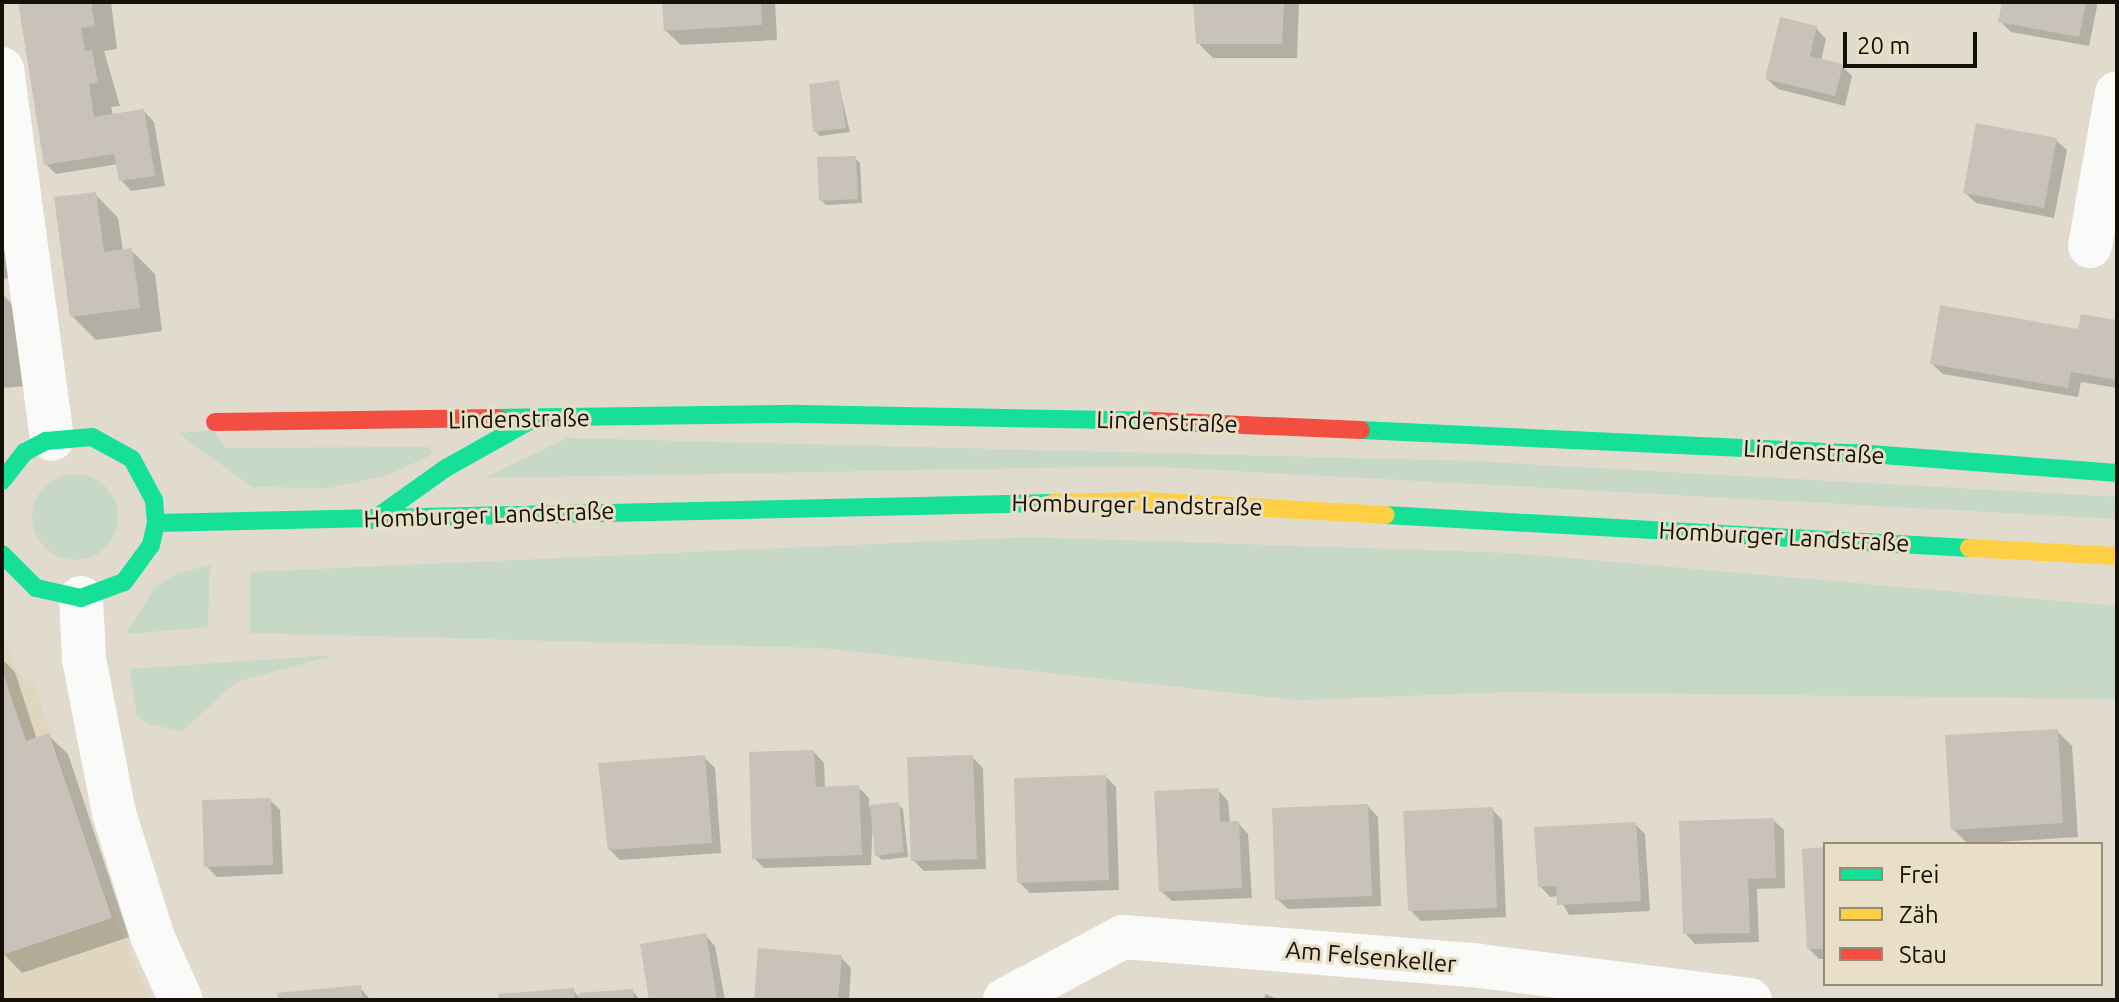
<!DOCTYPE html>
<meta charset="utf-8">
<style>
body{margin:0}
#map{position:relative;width:2119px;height:1002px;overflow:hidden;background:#e1dbce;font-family:Ubuntu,sans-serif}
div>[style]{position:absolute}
.built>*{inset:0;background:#e0d6bf}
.green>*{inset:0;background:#c7d8c6}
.round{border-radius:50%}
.shadow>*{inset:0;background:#0003}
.building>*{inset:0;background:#c9c2b9}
.street>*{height:44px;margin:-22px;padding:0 22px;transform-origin:22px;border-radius:22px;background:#fafaf8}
.fast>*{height:18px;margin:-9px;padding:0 9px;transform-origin:9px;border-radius:9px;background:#16e098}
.slow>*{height:18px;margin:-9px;padding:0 9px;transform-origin:9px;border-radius:9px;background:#ffcf43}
.jam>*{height:18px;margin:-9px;padding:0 9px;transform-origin:9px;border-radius:9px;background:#f24e42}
span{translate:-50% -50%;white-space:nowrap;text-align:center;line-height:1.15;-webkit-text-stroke:6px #e9dec6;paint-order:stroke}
.street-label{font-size:24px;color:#141008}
.frame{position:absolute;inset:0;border:4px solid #141008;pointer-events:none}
.legend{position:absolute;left:1823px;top:842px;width:280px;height:144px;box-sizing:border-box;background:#e9dec6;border:2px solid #948c7a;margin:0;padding:10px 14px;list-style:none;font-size:24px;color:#141008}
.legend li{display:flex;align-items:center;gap:16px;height:40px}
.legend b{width:40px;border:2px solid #948c7a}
.scale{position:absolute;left:1843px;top:32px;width:134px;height:36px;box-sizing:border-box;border:4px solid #141008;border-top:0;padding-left:10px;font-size:24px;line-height:28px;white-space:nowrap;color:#141008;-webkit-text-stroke:6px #e9dec6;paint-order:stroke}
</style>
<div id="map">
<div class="built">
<i style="clip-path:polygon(2px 636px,19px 674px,34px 684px,104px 889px,150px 1000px,2px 1000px)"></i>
</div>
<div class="green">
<i style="clip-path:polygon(214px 430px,225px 448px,429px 447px,433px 454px,388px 475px,329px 488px,252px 487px,178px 433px)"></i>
<i style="clip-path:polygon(567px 438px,1472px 461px,2117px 497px,2117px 519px,1143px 466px,484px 478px)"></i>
<i class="round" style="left:32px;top:474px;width:86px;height:86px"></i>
<i style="clip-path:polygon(1027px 537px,1513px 553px,2117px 606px,2117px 699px,1513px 692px,1298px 700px,822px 648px,250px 633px,250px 572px)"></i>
<i style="clip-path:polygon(210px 565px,208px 627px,126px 634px,155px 587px,178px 573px)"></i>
<i style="clip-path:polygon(335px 655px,236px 682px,182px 731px,148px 724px,137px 716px,129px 669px)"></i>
</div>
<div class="shadow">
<i style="clip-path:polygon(20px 2px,111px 2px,117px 49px,104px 51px,120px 106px,111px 107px,113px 116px,144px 111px,154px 122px,165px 186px,131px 191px,121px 180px,118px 164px,56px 174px,46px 164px)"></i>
<i style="clip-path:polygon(664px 2px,775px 2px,777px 40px,681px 45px,665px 30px)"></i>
<i style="clip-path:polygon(1195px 2px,1299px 2px,1297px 58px,1213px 58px,1198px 43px)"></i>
<i style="clip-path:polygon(2004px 2px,2098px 2px,2089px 46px,2011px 32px,2000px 21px)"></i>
<i style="clip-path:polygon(1816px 28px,1826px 39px,1821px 61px,1842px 66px,1852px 76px,1845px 106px,1778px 89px,1767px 79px)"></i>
<i style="clip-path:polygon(838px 82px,850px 132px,820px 136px,815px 131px)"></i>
<i style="clip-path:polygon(2056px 140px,2067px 150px,2054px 218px,1976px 203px,1965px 193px)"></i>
<i style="clip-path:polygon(855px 158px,860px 163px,862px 203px,826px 205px,821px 200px)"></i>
<i style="clip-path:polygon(95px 194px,118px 218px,123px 251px,131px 250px,155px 274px,162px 331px,96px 340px,72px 316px)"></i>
<i style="clip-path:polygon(2px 227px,9px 278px,2px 279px)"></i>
<i style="clip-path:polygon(2px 294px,19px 311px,27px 386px,2px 388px)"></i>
<i style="clip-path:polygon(2117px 322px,2117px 388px,2081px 382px,2078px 397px,1943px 374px,1932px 364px)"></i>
<i style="clip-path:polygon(2px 659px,15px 672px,37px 740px,49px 736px,68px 754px,129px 937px,22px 973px,2px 952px)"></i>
<i style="clip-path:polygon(2057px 731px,2072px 746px,2078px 837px,1968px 844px,1953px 829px)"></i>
<i style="clip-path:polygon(814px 752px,824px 763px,825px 788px,858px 787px,869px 798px,869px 807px,898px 804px,903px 809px,908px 857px,882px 860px,877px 855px,873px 815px,871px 865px,764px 868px,754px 858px)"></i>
<i style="clip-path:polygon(972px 757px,983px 768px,986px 869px,924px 871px,913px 860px)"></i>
<i style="clip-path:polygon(705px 758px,715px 768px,721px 853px,620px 860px,610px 850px)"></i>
<i style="clip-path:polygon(1106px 777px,1116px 787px,1119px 890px,1030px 893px,1019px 882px)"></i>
<i style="clip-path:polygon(1218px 790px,1228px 801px,1230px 824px,1238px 823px,1248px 834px,1252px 898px,1172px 901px,1161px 891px)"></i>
<i style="clip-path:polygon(270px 800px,280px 810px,283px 874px,217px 877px,206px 866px)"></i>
<i style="clip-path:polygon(1368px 806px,1378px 817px,1381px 906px,1288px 909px,1277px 899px)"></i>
<i style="clip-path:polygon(1492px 809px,1502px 820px,1506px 917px,1421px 921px,1410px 910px)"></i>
<i style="clip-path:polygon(1773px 820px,1784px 830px,1785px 888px,1757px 889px,1759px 942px,1695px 944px,1685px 933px)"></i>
<i style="clip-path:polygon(1635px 824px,1645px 834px,1650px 911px,1569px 915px,1558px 896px,1550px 897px,1540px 886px)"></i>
<i style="clip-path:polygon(1825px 849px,1825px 959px,1819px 959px,1809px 949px)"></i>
<i style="clip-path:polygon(705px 935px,715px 946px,725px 1000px,651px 1000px)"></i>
<i style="clip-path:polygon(841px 957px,851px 968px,849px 1000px,756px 1000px)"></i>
<i style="clip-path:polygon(360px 988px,371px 1000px,280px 1000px)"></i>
<i style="clip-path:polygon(573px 990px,581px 999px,632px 991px,641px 1000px,501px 1000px)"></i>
<i style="clip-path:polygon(1266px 994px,1279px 1000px,1263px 1000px)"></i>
</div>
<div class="building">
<i style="clip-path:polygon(18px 2px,91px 2px,95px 26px,81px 28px,85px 51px,92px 50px,98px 83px,89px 84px,94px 117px,144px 109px,155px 176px,119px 181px,114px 154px,44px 165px)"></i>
<i style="clip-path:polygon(662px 2px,761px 2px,762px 25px,664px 31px)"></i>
<i style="clip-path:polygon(1193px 2px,1284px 2px,1282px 44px,1196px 44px)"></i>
<i style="clip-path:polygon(2002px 2px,2086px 2px,2079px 37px,1998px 22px)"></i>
<i style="clip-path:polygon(1780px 17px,1817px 26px,1810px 56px,1843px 64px,1835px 96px,1765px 79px)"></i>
<i style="clip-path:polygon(839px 80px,846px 128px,813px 132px,809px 84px)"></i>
<i style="clip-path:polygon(1976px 123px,2057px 138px,2044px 208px,1963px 193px)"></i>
<i style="clip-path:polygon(856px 156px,858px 199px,819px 201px,817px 157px)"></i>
<i style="clip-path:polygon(96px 192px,104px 252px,132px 248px,140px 308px,70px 317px,54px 197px)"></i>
<i style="clip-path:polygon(1940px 305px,2078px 329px,2081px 314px,2117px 320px,2117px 380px,2071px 372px,2068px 388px,1930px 364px)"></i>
<i style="clip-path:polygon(2px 670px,26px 741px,49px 733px,112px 918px,2px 955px)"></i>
<i style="clip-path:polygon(2058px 729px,2063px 823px,1951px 830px,1945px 735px)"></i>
<i style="clip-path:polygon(814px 750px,816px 787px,859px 785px,862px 855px,752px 859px,749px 752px)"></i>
<i style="clip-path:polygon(705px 755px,712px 843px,608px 850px,598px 763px)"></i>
<i style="clip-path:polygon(973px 755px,977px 859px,911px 861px,907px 757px)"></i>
<i style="clip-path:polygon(1106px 775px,1109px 880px,1017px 883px,1014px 778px)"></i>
<i style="clip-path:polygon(1219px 788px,1220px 822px,1239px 821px,1242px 888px,1159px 892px,1154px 791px)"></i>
<i style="clip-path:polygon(271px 798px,273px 865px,204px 867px,202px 800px)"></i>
<i style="clip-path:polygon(899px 802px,904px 852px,875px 856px,870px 805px)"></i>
<i style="clip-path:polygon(1368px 804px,1372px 896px,1275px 900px,1272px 808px)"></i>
<i style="clip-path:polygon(1493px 807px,1497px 908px,1408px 911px,1403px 811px)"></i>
<i style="clip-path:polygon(1774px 818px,1776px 878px,1748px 879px,1750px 933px,1683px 934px,1679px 821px)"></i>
<i style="clip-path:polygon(1636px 822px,1641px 901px,1557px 905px,1556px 886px,1538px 887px,1534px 827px)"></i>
<i style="clip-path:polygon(1825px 847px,1825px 949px,1807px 949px,1802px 849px)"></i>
<i style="clip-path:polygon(706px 933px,717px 1000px,649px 1000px,640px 944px)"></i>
<i style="clip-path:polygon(758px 948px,842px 955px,838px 1000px,754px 1000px)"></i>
<i style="clip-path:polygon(361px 985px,362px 1000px,278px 1000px,277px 993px)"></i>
<i style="clip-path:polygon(574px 988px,575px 1000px,499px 1000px,498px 994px)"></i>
<i style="clip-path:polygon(633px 989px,634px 1000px,579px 1000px,579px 993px)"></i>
</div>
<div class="street">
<i style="left:2px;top:69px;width:373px;rotate:82.3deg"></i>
<i style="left:2090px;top:246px;width:155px;rotate:-80deg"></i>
<i style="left:81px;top:598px;width:61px;rotate:87.2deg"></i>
<i style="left:84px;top:659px;width:157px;rotate:79deg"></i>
<i style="left:114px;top:813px;width:131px;rotate:72.7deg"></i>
<i style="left:153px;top:938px;width:68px;rotate:65.7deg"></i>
<i style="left:1005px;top:1000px;width:134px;rotate:-28.1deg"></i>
<i style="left:1123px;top:937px;width:358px;rotate:4.6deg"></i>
<i style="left:1480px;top:966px;width:272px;rotate:7.2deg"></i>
</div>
<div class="fast">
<i style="left:498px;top:418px;width:303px;rotate:-0.8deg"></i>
<i style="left:801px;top:414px;width:352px;rotate:1.1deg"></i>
<i style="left:1361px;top:430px;width:497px;rotate:2.7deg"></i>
<i style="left:1857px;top:453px;width:261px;rotate:4.4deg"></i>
<i style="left:2px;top:481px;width:37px;rotate:-52deg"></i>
<i style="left:25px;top:452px;width:24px;rotate:-28deg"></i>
<i style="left:46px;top:441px;width:46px;rotate:-5deg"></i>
<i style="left:92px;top:437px;width:46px;rotate:28.8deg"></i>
<i style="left:132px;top:459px;width:47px;rotate:61.8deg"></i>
<i style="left:154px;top:500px;width:23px;rotate:85deg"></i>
<i style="left:156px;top:523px;width:23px;rotate:103deg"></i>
<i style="left:151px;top:545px;width:46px;rotate:126.1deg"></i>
<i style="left:124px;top:582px;width:46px;rotate:159.6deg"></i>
<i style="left:81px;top:598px;width:46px;rotate:-167.5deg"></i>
<i style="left:36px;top:588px;width:48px;rotate:-135deg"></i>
<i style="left:1386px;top:515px;width:584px;rotate:3.24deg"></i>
<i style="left:373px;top:520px;width:90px;rotate:-35.5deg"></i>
<i style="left:446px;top:468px;width:94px;rotate:-29.3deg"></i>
<i style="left:156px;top:523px;width:897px;rotate:-1.28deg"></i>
</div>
<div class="slow">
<i style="left:1053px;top:503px;width:92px;rotate:-1.2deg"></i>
<i style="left:1145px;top:501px;width:241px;rotate:3.3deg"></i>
<i style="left:1969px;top:548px;width:148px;rotate:3.1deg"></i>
</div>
<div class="jam">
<i style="left:1153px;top:421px;width:208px;rotate:2.5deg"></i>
<i style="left:215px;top:422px;width:283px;rotate:-0.8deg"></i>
</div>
<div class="street-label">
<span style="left:519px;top:419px;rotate:-1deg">Lindenstraße</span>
<span style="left:1167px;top:422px;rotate:2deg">Lindenstraße</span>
<span style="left:1814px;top:452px;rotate:3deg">Lindenstraße</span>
<span style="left:1137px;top:505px;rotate:1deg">Homburger Landstraße</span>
<span style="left:489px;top:515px;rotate:-2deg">Homburger Landstraße</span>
<span style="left:1784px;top:537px;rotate:3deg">Homburger Landstraße</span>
<span style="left:1371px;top:957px;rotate:5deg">Am Felsenkeller</span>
</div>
<div class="frame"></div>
<ul class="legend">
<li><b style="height:10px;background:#16e098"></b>Frei</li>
<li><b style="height:10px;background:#ffcf43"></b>Zäh</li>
<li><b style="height:10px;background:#f24e42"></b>Stau</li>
</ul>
<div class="scale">20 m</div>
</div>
